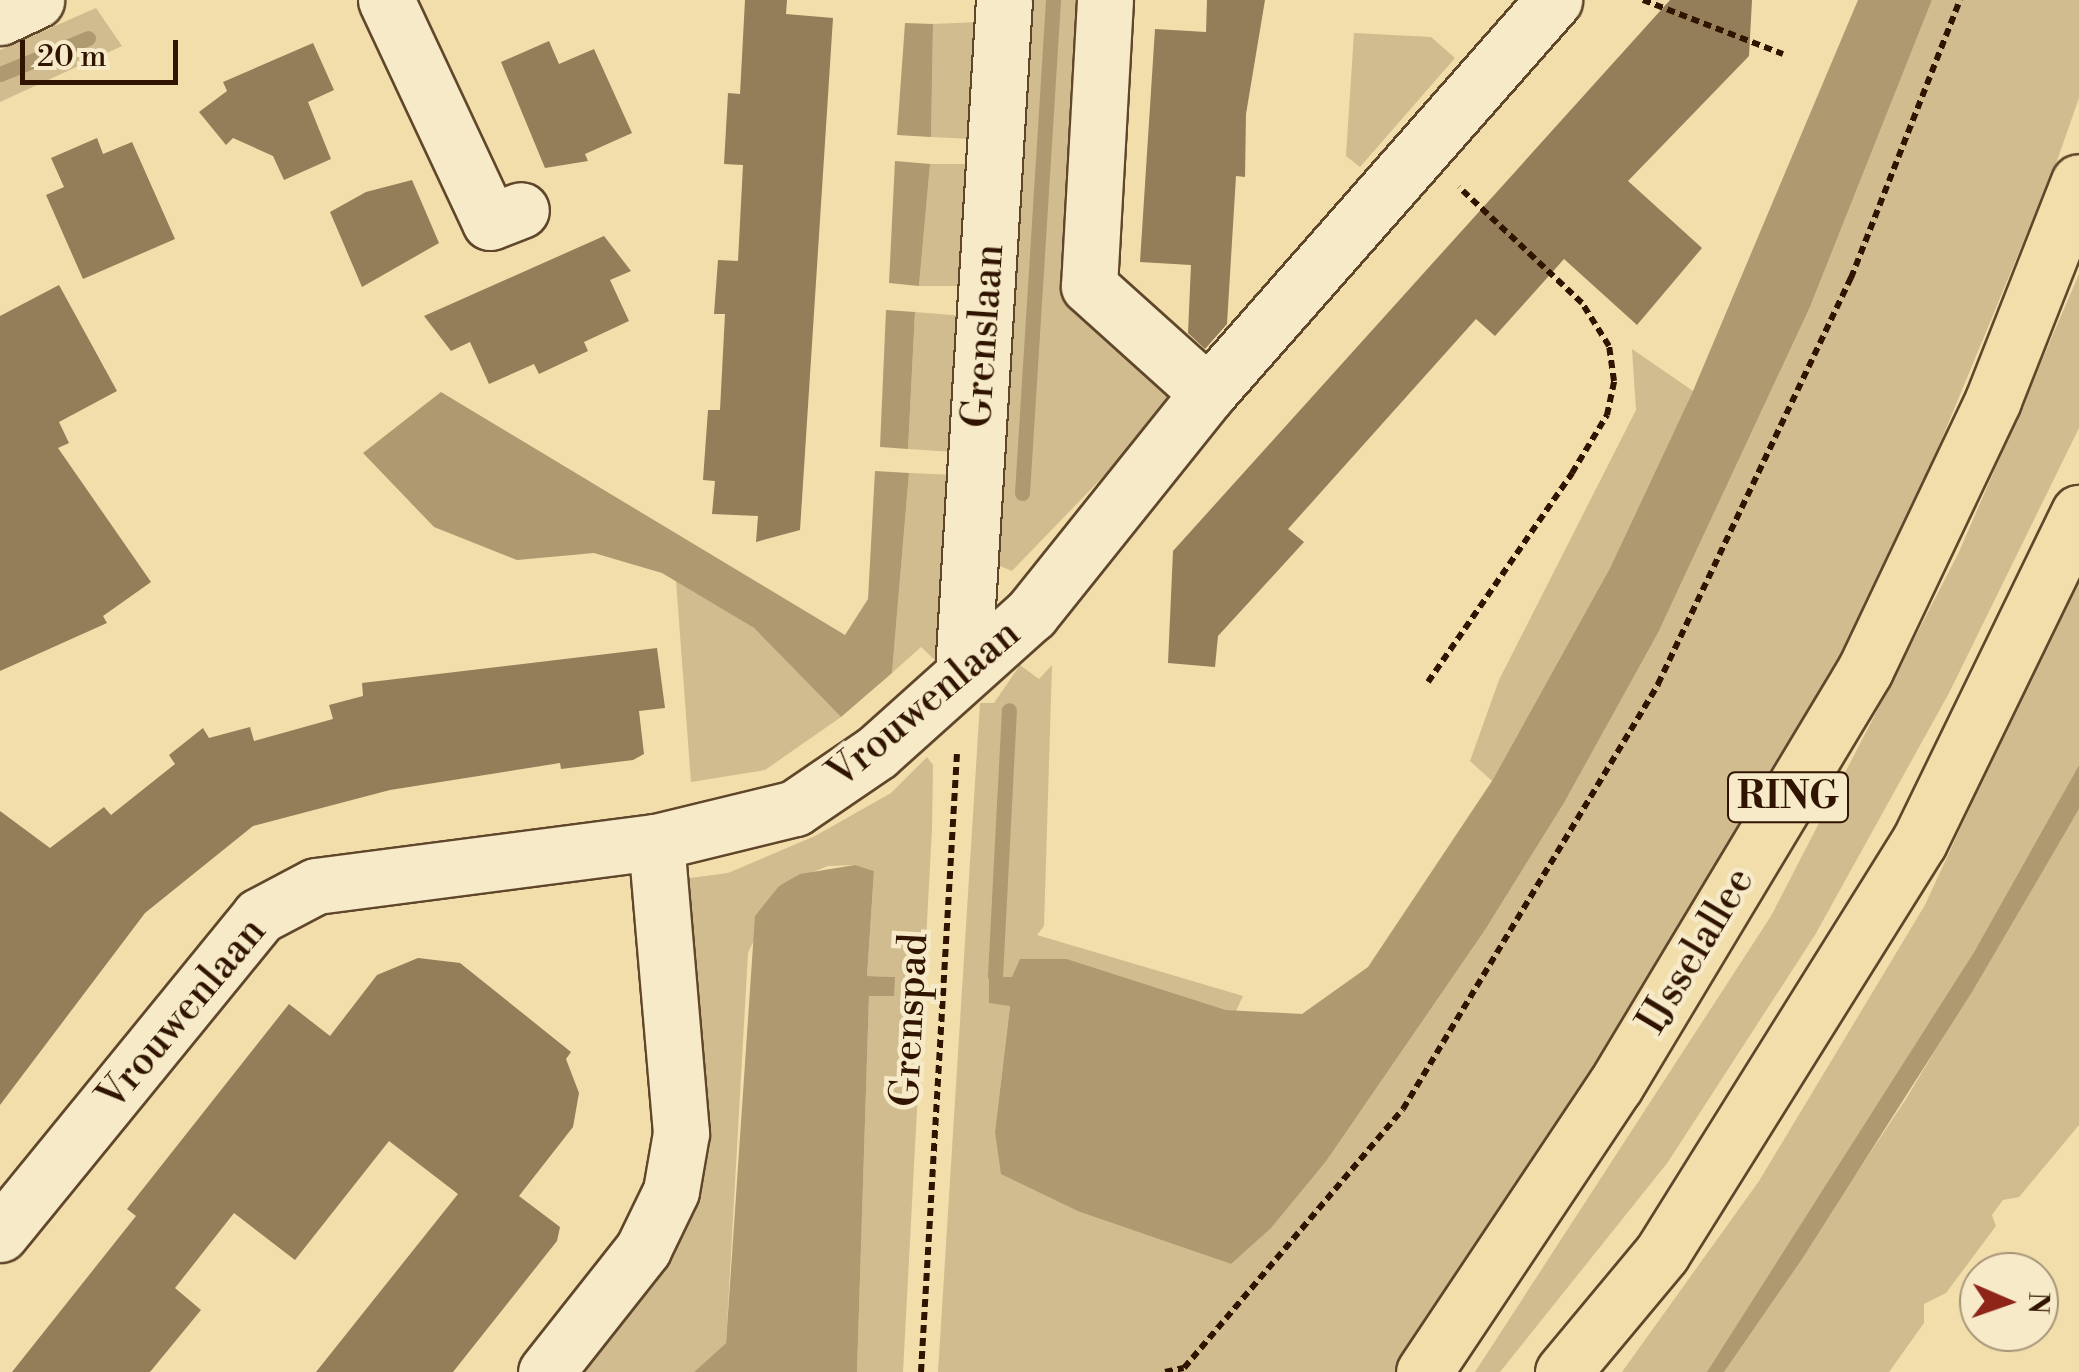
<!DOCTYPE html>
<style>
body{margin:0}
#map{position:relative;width:2079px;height:1372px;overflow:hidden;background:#f1deab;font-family:"Libre Bodoni",serif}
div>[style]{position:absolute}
.green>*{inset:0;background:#d0bc8e}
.water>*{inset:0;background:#af9971}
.stream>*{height:15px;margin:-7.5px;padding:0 7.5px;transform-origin:7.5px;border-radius:7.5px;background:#af9971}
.building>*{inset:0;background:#947d59}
.path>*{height:6px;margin-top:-3px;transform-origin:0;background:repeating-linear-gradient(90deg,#301400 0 8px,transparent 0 13px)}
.roads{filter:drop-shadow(2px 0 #60462b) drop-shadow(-2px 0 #60462b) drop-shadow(0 2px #60462b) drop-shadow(0 -2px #60462b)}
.minor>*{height:55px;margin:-27.5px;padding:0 27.5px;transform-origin:27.5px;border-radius:27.5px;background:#f6eac8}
.tertiary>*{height:55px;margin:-27.5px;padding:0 27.5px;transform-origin:27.5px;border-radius:27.5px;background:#f6eac8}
.primary>*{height:55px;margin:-27.5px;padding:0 27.5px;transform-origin:27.5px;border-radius:27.5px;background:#f1deab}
span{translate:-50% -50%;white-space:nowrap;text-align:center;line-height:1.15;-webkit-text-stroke:9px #f6eac8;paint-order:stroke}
.shield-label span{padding:2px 8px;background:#f6eac8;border:2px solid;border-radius:8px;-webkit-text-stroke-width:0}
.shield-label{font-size:38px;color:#301400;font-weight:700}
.street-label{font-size:40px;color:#301400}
.north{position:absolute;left:1959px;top:1252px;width:100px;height:100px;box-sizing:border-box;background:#f6eac8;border:2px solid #a79478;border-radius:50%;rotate:92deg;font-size:28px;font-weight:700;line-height:40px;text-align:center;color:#301400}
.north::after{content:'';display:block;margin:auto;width:35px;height:45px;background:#8f2418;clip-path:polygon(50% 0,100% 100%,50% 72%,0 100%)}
.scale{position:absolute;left:20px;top:40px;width:158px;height:45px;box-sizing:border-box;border:5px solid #301400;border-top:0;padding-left:12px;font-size:30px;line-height:35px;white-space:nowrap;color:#301400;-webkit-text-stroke:8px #f6eac8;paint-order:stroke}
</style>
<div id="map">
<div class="green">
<i style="clip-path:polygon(1021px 0,1092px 0,1073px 302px,1178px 399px,1012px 571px,995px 564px)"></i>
<i style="clip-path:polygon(1932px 0,2079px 0,2079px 98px,2058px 158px,1909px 518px,1768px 800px,1397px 1372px,938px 1372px,980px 703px,994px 703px,1020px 665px,1039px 679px,1052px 665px,1044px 926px,1037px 935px,1243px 996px,1236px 1011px,1226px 1010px,1067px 959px,1012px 977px,989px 976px,1010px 1005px,995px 1132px,1080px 1212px,1231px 1264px,1327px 1160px,1485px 930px,1564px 803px,1658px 633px,1810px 307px)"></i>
<i style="clip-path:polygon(96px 8px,122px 46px,0 102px,0 50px)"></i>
<i style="clip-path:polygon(979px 22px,973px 139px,931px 137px,933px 24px)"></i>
<i style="clip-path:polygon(1354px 33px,1431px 37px,1455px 58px,1360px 167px,1346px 156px)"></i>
<i style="clip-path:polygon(930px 164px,973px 164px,965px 286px,919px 286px)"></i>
<i style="clip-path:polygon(2079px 274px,2079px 428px,1949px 693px,1815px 935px,1668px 1162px,1500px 1372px,1475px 1372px,1771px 916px,1959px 552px)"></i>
<i style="clip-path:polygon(915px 312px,963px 316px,954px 452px,908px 449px)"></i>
<i style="clip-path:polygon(1632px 349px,1693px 391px,1610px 568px,1492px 781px,1470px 761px,1499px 680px,1636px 410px)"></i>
<i style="clip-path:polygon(909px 473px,954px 475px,937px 662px,921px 647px,892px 673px)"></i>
<i style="clip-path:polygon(2079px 571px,2079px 765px,1974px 952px,1708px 1372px,1622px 1372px,1759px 1181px,1925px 905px)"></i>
<i style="clip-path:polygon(676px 581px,754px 628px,841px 717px,765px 770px,691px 782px)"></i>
<i style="clip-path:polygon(927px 757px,933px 765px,932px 828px,903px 1372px,857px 1372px,869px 995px,895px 977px,867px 976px,874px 871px,854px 865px,828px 866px,779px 886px,748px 953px,726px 1343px,694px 1372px,578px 1372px,663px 1261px,680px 896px,690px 878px,728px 873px,815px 836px,891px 793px)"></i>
<i style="clip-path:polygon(2079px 809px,2079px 1125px,2019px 1197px,2003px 1200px,1992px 1215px,1996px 1226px,1946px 1293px,1924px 1304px,1924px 1323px,1889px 1372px,1724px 1372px,1906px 1099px)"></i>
</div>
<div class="water">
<i style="clip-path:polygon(1858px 0,1932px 0,1810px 307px,1658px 633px,1564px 803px,1485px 930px,1327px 1160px,1271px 1228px,1231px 1264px,1080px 1212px,1001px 1174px,995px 1132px,1010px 1006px,989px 1003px,989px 976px,1012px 977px,1020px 959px,1067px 959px,1226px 1010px,1302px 1014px,1368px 967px,1492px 781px,1610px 568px,1693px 391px)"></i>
<i style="clip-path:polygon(905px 23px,933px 24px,931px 137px,897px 135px)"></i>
<i style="clip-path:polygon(895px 161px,930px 164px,919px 286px,889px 283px)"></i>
<i style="clip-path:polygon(886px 310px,915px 312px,908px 449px,880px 447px)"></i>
<i style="clip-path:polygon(441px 392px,845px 635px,868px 599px,875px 471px,909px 473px,892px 673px,841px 717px,754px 628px,662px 573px,594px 553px,517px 560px,434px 527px,363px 453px)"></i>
<i style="clip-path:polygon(2079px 765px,2079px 809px,1972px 992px,1802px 1259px,1724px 1372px,1707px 1372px,1974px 952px)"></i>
<i style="clip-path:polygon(855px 865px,874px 871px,867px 976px,895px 977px,894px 996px,869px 996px,857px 1372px,694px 1372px,726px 1343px,755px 916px,779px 886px,800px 874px)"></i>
</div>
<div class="stream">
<i style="left:0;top:74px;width:95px;rotate:-22.2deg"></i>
<i style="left:1022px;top:493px;width:494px;rotate:-86.4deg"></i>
<i style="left:995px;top:976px;width:266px;rotate:-87deg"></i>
</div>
<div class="building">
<i style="clip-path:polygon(745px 0,787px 0,786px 14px,833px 18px,800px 530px,756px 542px,758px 516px,712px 514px,715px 481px,703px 480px,708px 410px,720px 410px,725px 314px,714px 314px,718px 260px,738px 261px,743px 165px,724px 164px,728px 93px,740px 94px)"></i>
<i style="clip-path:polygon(1207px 0,1265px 0,1246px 114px,1245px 177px,1236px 176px,1227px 324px,1205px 349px,1188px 333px,1191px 265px,1140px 262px,1155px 29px,1206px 32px)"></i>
<i style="clip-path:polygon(1670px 0,1752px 0,1749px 56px,1628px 181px,1702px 248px,1637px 325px,1564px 259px,1495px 336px,1476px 319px,1288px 529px,1304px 542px,1218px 636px,1215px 667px,1168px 663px,1173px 551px)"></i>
<i style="clip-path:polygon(549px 41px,559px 64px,594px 49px,632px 133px,585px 154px,588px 161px,545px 168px,501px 62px)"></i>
<i style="clip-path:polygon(313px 43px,334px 90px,308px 102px,331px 159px,284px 180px,273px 156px,233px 138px,226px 145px,199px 112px,227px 91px,223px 82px)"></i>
<i style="clip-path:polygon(97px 138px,103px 154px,132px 142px,175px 239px,83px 279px,46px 195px,64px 187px,51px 158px)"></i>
<i style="clip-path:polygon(412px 180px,439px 243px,362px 287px,330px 212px,366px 192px)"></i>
<i style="clip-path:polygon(604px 236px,631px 271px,610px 280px,629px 321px,584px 342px,588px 351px,539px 374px,534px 364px,489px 384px,470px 342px,451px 351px,424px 316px)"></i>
<i style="clip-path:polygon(59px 285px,117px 391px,59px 422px,69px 443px,58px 448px,151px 582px,103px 616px,107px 623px,0 671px,0 316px)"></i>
<i style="clip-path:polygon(657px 648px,665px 708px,639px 711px,644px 754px,633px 760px,561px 769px,560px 763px,390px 790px,253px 826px,145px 913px,0 1105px,0 811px,50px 848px,104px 807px,111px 815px,175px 764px,169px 755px,203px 728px,209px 738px,250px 727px,254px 741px,333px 719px,329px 705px,363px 696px,362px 683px)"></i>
<i style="clip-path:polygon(418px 958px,460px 963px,571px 1052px,566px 1059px,579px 1093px,573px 1127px,519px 1196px,560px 1227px,557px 1241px,453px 1372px,316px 1372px,458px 1194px,389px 1141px,295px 1260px,234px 1213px,175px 1288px,201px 1310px,150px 1372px,12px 1372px,136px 1216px,127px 1209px,289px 1004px,330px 1036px,377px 975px)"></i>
</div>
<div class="path">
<i style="left:1643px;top:0;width:150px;rotate:21.1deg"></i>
<i style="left:1428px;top:682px;width:254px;rotate:-55.4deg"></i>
<i style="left:1572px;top:473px;width:68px;rotate:-58.9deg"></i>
<i style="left:1607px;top:415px;width:35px;rotate:-78deg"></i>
<i style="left:1614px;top:381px;width:35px;rotate:-98deg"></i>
<i style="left:1609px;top:346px;width:51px;rotate:-122.1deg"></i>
<i style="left:1582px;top:303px;width:169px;rotate:-136.7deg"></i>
<i style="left:921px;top:1372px;width:619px;rotate:-86.67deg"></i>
<i style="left:1165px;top:1372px;width:19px;rotate:-12deg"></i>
<i style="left:1184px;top:1368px;width:339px;rotate:-49.8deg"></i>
<i style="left:1403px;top:1109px;width:496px;rotate:-59deg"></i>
<i style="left:1658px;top:684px;width:450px;rotate:-64.6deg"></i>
<i style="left:1851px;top:278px;width:299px;rotate:-68.6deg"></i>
</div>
<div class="roads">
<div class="minor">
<i style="left:386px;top:0;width:245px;rotate:64.9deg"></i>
<i style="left:490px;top:222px;width:33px;rotate:-21deg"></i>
<i style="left:1105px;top:0;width:286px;rotate:93.2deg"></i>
<i style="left:1089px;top:286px;width:160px;rotate:42deg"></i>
<i style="left:0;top:17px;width:40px;rotate:-25deg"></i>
<i style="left:963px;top:672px;width:673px;rotate:-86.51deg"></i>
<i style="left:546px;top:1372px;width:157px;rotate:-51.7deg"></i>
<i style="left:643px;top:1249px;width:64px;rotate:-64.2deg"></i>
<i style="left:671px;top:1191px;width:59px;rotate:-80.2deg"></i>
<i style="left:681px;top:1133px;width:292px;rotate:-94.9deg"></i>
</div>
<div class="tertiary">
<i style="left:0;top:1234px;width:410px;rotate:-50.8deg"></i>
<i style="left:259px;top:916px;width:64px;rotate:-27.8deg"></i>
<i style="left:316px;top:886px;width:343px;rotate:-7.4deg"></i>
<i style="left:656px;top:842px;width:143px;rotate:-13.7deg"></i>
<i style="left:795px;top:808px;width:99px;rotate:-34.3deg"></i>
<i style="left:877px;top:752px;width:207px;rotate:-41.9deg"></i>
<i style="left:1031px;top:614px;width:283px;rotate:-51.3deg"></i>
<i style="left:1208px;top:393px;width:524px;rotate:-48.64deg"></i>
</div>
<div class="primary">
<i style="left:1424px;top:1372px;width:344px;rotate:-56.3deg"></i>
<i style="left:1615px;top:1086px;width:485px;rotate:-59deg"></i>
<i style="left:1865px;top:670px;width:299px;rotate:-64.6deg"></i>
<i style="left:1993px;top:400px;width:234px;rotate:-68.5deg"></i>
<i style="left:1563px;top:1372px;width:155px;rotate:-50.2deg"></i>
<i style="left:1662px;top:1253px;width:485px;rotate:-58deg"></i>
<i style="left:1919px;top:842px;width:366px;rotate:-64.1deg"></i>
</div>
</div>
<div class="shield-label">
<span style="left:1788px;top:797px">RING</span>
</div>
<div class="street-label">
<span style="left:984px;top:336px;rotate:-86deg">Grenslaan</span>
<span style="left:924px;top:704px;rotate:-40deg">Vrouwenlaan</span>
<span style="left:1696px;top:951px;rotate:-59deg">IJsselallee</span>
<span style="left:182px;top:1014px;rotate:-50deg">Vrouwenlaan</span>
<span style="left:910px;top:1020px;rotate:-87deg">Grenspad</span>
</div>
<div class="north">N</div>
<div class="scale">20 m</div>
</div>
